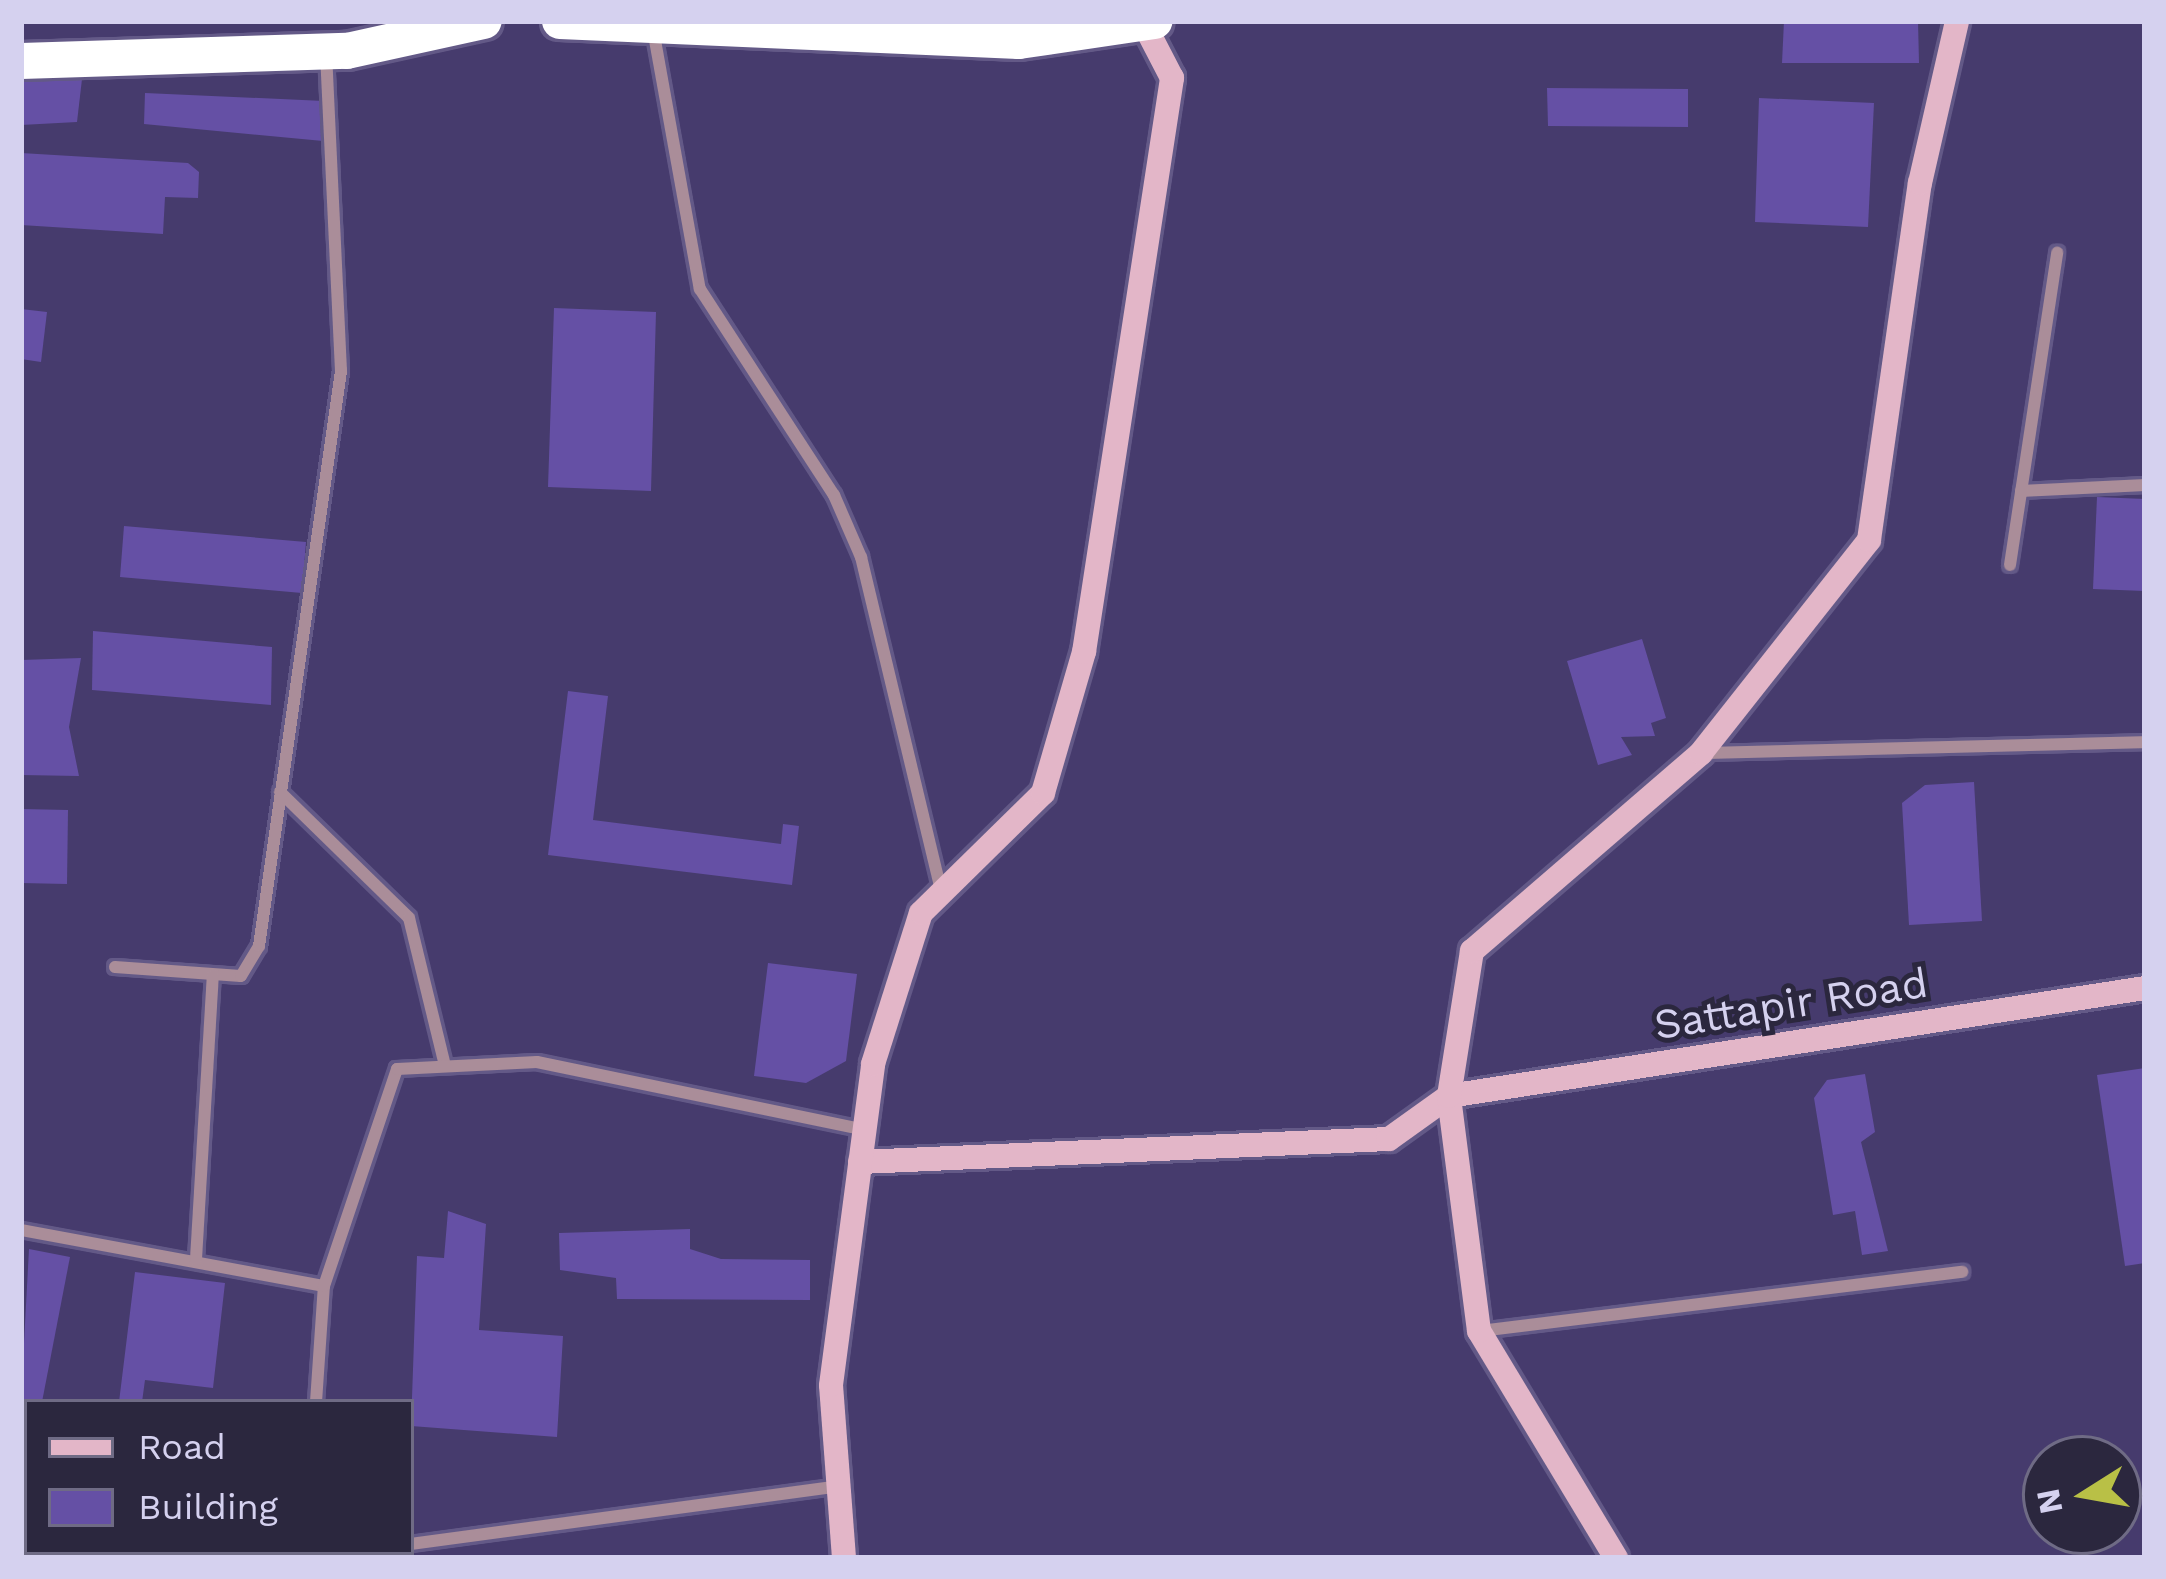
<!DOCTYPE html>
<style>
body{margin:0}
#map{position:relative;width:2166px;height:1579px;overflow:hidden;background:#463b6d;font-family:"Work Sans",sans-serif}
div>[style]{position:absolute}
.building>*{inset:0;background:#6550a5}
.roads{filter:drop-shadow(3px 0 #635987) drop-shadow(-3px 0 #635987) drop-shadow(0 3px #635987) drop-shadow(0 -3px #635987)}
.street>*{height:12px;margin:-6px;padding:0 6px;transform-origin:6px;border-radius:6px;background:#aa8d99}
.secondary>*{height:24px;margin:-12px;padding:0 12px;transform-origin:12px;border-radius:12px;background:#e3b6c8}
.highway>*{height:36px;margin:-18px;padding:0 18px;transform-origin:18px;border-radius:18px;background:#fff}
span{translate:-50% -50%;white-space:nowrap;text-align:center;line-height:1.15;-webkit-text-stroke:10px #2b273e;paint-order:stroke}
.street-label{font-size:42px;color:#d5d1ef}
.frame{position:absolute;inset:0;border:24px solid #d5d1ef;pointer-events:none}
.legend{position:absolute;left:24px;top:1399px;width:390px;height:156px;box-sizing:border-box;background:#2b273e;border:3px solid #6f6b85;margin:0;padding:15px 21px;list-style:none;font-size:36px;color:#d5d1ef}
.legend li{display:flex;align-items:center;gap:24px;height:60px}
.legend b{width:60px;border:3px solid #6f6b85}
.north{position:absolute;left:2022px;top:1435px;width:120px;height:120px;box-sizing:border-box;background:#2b273e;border:3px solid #6f6b85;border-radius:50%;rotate:259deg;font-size:33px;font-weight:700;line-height:48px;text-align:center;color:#d5d1ef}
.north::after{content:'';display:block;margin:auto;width:42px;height:54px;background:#b9c046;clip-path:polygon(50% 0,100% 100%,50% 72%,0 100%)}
</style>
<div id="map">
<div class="building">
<i style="clip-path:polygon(1784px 21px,1918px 21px,1919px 63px,1782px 63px)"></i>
<i style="clip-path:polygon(21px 77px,82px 79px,77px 122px,21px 125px)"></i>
<i style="clip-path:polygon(1547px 88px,1688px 89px,1688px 127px,1548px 126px)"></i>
<i style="clip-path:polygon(145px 93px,324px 101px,323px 141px,144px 124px)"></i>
<i style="clip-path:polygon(1759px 98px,1874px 103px,1868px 227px,1755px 222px)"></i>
<i style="clip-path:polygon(21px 153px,188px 163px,199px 172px,198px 198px,165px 197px,163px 234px,21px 225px)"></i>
<i style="clip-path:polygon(554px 308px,656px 312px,651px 491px,548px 487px)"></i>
<i style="clip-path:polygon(21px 309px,47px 312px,41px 362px,21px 359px)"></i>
<i style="clip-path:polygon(2097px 497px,2145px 499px,2145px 591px,2093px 589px)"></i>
<i style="clip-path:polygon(124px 526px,306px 542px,302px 593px,120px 577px)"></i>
<i style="clip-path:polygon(93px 631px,272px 647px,271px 705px,92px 690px)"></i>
<i style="clip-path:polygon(1642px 639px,1666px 718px,1651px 723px,1655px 736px,1621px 737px,1632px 755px,1598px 765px,1567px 661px)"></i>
<i style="clip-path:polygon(81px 658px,69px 727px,79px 776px,21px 775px,21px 660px)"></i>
<i style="clip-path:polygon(568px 691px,608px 696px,593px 820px,781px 844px,783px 824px,799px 826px,792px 885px,548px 855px)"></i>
<i style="clip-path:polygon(1974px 782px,1982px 921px,1909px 925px,1902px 803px,1925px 785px)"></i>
<i style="clip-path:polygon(21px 809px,68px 810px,67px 884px,21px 883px)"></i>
<i style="clip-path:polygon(768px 963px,857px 974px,846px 1061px,806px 1083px,754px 1076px)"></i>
<i style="clip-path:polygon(2145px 1068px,2145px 1263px,2125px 1266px,2097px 1075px)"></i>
<i style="clip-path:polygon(1865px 1074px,1875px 1132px,1861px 1142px,1888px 1251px,1862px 1255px,1855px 1211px,1833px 1215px,1814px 1098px,1827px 1080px)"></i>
<i style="clip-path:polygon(448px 1211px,486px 1224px,479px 1330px,563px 1336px,557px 1437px,411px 1426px,417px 1256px,444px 1258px)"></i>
<i style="clip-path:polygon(690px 1229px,690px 1249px,721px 1259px,810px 1260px,810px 1300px,617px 1299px,616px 1278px,560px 1270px,559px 1233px)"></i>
<i style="clip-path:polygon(29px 1249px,70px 1257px,42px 1402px,21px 1399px)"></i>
<i style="clip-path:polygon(135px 1272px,225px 1283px,213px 1388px,145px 1380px,142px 1402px,119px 1402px)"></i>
<i style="clip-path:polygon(293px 1552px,350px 1552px,351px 1558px,294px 1558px)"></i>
</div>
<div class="roads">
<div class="street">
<i style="left:653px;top:29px;width:264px;rotate:79.8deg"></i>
<i style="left:700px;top:289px;width:246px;rotate:57deg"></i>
<i style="left:834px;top:495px;width:68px;rotate:66.5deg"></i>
<i style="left:861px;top:557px;width:343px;rotate:76.5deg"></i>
<i style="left:2021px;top:491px;width:124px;rotate:-2.8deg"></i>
<i style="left:2010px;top:565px;width:316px;rotate:-81.4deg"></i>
<i style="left:1702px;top:753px;width:443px;rotate:-1.4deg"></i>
<i style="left:280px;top:792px;width:180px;rotate:44.3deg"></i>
<i style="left:409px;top:918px;width:148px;rotate:76.3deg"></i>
<i style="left:115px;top:967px;width:126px;rotate:4.1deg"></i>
<i style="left:241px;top:976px;width:35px;rotate:-59deg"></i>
<i style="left:259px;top:946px;width:581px;rotate:-81.88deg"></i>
<i style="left:341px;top:371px;width:317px;rotate:-92.7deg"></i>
<i style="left:21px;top:1230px;width:308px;rotate:10.5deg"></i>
<i style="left:196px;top:1259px;width:284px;rotate:-86.6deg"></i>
<i style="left:1480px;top:1331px;width:486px;rotate:-7deg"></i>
<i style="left:316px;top:1402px;width:116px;rotate:-86.1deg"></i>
<i style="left:324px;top:1286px;width:229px;rotate:-71.4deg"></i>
<i style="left:397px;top:1069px;width:140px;rotate:-2.9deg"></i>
<i style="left:537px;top:1062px;width:335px;rotate:11.7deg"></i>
<i style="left:411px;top:1544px;width:431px;rotate:-7.7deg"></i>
</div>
<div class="secondary">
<i style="left:860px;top:1162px;width:529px;rotate:-2.49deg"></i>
<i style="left:1389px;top:1139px;width:74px;rotate:-35.6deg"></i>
<i style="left:1449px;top:1096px;width:704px;rotate:-8.82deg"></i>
<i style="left:844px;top:1558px;width:173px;rotate:-94.3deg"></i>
<i style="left:831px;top:1385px;width:324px;rotate:-82.5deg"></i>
<i style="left:873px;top:1064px;width:158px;rotate:-72.4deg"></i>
<i style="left:921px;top:913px;width:171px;rotate:-44.5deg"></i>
<i style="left:1043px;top:793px;width:147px;rotate:-73.8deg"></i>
<i style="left:1084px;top:652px;width:581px;rotate:-81.28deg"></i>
<i style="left:1172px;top:78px;width:59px;rotate:-117.4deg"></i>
<i style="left:1616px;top:1558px;width:265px;rotate:-121.1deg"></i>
<i style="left:1479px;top:1331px;width:237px;rotate:-97.3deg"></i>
<i style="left:1449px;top:1096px;width:147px;rotate:-81deg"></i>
<i style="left:1472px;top:951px;width:303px;rotate:-40.8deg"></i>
<i style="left:1701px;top:753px;width:271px;rotate:-51.7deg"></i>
<i style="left:1869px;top:540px;width:361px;rotate:-81.9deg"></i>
<i style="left:1920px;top:183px;width:166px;rotate:-77.1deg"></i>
</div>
<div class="highway">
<i style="left:560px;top:21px;width:459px;rotate:2.5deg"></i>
<i style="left:1019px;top:41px;width:137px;rotate:-8.4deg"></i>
<i style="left:21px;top:61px;width:326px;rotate:-1.8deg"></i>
<i style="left:347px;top:51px;width:140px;rotate:-12.4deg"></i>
</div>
</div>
<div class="street-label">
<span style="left:1791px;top:1004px;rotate:-9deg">Sattapir Road</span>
</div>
<div class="frame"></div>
<ul class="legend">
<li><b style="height:15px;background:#e3b6c8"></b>Road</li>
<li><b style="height:33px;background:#6550a5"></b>Building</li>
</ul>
<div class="north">N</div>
</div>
